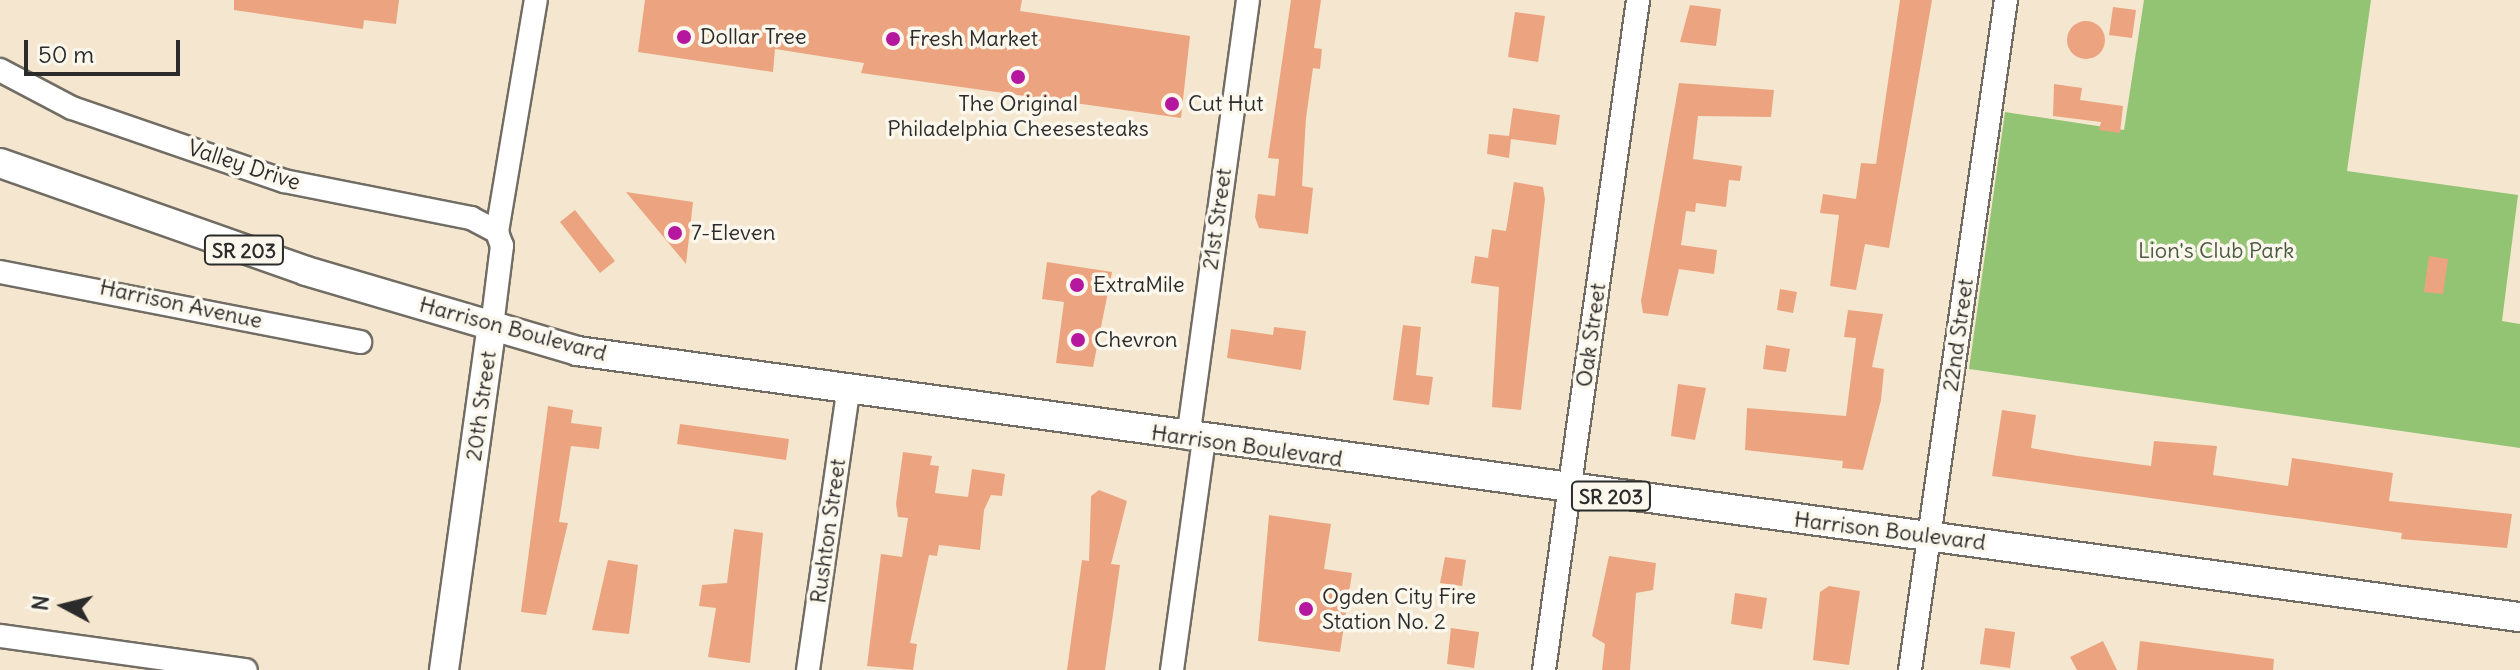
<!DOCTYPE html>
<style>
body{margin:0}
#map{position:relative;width:2520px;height:670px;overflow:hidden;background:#f5e7cf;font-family:Delius,sans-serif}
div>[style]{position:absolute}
.green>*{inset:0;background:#93c474}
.building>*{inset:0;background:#eba47f}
.round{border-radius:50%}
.roads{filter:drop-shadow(2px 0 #726d64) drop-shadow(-2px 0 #726d64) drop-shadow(0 2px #726d64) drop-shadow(0 -2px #726d64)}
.minor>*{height:22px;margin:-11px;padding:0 11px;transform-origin:11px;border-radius:11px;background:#fff}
.major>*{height:28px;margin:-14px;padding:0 14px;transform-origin:14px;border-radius:14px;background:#fff}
.dots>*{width:22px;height:22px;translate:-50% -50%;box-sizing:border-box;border:4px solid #fbf7ec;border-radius:50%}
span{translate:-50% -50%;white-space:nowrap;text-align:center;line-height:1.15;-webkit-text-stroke:7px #fbf7ec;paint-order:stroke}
.shield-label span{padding:2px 6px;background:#fbf7ec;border:2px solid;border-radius:6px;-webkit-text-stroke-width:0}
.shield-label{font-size:20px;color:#2b2b2b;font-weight:700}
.poi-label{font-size:22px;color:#2b2b2b}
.left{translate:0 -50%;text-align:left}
.street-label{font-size:22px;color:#2b2b2b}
.park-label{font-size:22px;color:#4a5941}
.north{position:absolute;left:24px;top:566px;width:80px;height:80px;-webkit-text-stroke:6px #fbf7ec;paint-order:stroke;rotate:277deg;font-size:22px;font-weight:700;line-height:32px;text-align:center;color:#2b2b2b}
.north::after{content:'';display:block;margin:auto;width:28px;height:36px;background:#2b2b2b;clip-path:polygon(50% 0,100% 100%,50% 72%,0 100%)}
.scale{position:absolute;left:24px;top:40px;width:156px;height:36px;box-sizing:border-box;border:4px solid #2b2b2b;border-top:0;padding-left:10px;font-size:24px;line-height:28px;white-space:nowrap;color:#2b2b2b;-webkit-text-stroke:6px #fbf7ec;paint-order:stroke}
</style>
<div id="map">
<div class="green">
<i style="clip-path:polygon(2144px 0,2371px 0,2347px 171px,2518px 195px,2502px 321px,2520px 324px,2520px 448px,1969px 369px,2005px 112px,2124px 130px)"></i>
</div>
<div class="building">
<i style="clip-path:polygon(234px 0,399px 0,396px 24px,364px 20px,363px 29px,234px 10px)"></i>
<i style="clip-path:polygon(645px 0,1022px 0,1020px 11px,1190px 36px,1181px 118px,861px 73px,864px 63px,775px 49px,773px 72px,638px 52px)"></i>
<i style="clip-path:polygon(1291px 0,1321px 0,1314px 48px,1322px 49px,1320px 69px,1313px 68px,1306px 118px,1302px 186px,1313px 188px,1308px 234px,1259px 228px,1255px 217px,1258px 194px,1275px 196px,1279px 159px,1268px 158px)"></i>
<i style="clip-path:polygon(1900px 0,1932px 0,1889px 248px,1865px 244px,1856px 290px,1830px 286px,1839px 215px,1820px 213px,1823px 194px,1856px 199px,1861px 163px,1876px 164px)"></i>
<i style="clip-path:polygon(1690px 5px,1721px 9px,1716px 46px,1680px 42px)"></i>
<i style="clip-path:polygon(2113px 7px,2136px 10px,2132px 38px,2109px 35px)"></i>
<i style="clip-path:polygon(1515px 12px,1545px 16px,1538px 62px,1508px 57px)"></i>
<i class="round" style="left:2067px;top:21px;width:38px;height:38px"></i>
<i style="clip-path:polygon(1679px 83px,1774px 90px,1771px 117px,1698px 116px,1693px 159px,1742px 166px,1740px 181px,1729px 180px,1726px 207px,1696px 203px,1695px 212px,1686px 211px,1681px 245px,1717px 250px,1714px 274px,1679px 269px,1668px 316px,1643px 313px,1641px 301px)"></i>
<i style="clip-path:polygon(2054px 84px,2082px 88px,2080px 100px,2123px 106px,2120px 133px,2099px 130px,2101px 122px,2053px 116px)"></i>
<i style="clip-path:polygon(1513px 108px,1560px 115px,1556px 145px,1511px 139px,1509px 158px,1487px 154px,1489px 134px,1509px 136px)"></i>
<i style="clip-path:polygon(1514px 182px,1543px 187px,1545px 199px,1521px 410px,1492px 407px,1499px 287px,1471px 283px,1475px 256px,1488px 258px,1492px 229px,1506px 231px)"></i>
<i style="clip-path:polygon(626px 192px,693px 202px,686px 264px)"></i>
<i style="clip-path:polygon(575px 210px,615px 261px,600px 273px,560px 222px)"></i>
<i style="clip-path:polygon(2429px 256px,2448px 259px,2443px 294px,2424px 292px)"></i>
<i style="clip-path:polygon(1047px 262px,1112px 272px,1093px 367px,1056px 363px,1064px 302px,1042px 299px)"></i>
<i style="clip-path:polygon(1780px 289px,1797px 292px,1793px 313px,1777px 310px)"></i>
<i style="clip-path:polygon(1848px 310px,1883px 314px,1872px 367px,1884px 369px,1881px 400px,1863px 470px,1842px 468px,1843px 461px,1745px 450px,1747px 408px,1846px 416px,1856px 338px,1844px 337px)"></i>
<i style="clip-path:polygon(1403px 325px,1421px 327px,1416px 375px,1433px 377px,1429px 405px,1393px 400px)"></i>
<i style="clip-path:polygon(1274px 327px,1306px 331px,1301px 370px,1227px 358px,1231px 329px,1273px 335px)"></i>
<i style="clip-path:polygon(1766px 345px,1790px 349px,1786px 372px,1763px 369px)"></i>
<i style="clip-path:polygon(1678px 384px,1706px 388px,1695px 440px,1671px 436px)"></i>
<i style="clip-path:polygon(548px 406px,573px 410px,571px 423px,602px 427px,599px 449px,571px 446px,559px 522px,568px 523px,546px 615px,521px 612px)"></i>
<i style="clip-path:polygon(2002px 410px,2036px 415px,2031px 448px,2078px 456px,2151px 466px,2154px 441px,2217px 446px,2213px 475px,2288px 486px,2292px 458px,2393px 473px,2389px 501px,2512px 514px,2507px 548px,2401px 539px,2402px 533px,1992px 476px)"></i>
<i style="clip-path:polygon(680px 424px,789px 439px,786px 460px,677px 444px)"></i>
<i style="clip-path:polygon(903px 452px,932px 456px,930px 465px,939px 466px,935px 493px,968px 497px,972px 469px,1005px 474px,1002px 496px,991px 495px,984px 510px,980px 550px,939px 545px,937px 556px,929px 555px,910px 643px,917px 644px,913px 670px,867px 666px,881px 554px,902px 557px,908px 518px,898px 517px,896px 504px)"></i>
<i style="clip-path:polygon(1099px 490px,1127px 501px,1111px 564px,1120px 565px,1105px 670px,1067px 670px,1082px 560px,1089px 561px,1091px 496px)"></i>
<i style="clip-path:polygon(1269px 515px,1331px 524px,1324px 569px,1352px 573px,1340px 652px,1258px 641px)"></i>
<i style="clip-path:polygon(734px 529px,763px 533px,750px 663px,708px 657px,716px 608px,699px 606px,702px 585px,727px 583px)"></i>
<i style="clip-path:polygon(1609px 556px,1656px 563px,1653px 590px,1636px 593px,1630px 670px,1602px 670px,1605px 644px,1592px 636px)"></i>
<i style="clip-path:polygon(1445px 557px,1466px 560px,1462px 586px,1440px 583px)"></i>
<i style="clip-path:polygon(608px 560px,638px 565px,629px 634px,592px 630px)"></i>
<i style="clip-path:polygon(1829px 586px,1860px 591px,1849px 665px,1813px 660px,1820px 592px)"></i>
<i style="clip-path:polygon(1735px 593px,1767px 598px,1762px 629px,1731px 624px)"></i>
<i style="clip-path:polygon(1451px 628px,1479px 632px,1474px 668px,1447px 664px)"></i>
<i style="clip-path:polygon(1985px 628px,2015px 632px,2010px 668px,1980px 664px)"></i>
<i style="clip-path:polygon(2103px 641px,2117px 670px,2077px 670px,2070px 657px)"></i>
<i style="clip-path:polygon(2140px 641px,2274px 659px,2273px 670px,2137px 670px)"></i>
</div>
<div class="roads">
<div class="minor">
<i style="left:0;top:70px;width:81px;rotate:27.8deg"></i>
<i style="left:72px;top:108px;width:224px;rotate:19deg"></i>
<i style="left:284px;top:181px;width:191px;rotate:11.2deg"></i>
<i style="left:471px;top:218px;width:30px;rotate:28deg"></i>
<i style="left:0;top:272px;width:367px;rotate:11deg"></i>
<i style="left:492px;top:326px;width:81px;rotate:-82.9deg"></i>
<i style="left:502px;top:246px;width:15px;rotate:-110deg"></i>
<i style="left:497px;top:232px;width:235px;rotate:-80.5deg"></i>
<i style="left:1188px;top:438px;width:442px;rotate:-82.2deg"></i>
<i style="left:0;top:636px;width:248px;rotate:7.9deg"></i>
<i style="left:808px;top:670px;width:281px;rotate:-81.8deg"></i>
<i style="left:1172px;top:670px;width:232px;rotate:-82.1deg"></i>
<i style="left:1544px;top:670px;width:677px;rotate:-82.01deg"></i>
<i style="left:1910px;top:670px;width:677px;rotate:-81.85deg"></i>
</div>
<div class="major">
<i style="left:0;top:163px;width:324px;rotate:19.4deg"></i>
<i style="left:306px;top:271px;width:283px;rotate:16.4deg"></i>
<i style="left:577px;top:351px;width:1961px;rotate:7.8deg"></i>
<i style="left:444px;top:670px;width:347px;rotate:-82.1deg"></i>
</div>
</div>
<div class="dots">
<i style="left:684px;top:37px;background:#b5179e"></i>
<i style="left:893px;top:39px;background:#b5179e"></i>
<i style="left:1018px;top:77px;background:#b5179e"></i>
<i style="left:1172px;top:104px;background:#b5179e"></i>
<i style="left:675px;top:233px;background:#b5179e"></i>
<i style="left:1077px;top:285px;background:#b5179e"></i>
<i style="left:1078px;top:340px;background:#b5179e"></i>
<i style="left:1306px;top:609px;background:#b5179e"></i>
</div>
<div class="shield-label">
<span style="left:244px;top:250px">SR 203</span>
<span style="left:1611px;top:496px">SR 203</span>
</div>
<div class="poi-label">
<span class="left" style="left:700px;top:37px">Dollar Tree</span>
<span class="left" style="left:909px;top:39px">Fresh Market</span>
<span style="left:1018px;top:116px">The Original<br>Philadelphia Cheesesteaks</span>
<span class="left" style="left:1188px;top:104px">Cut Hut</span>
<span class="left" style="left:691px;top:233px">7-Eleven</span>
<span class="left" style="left:1093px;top:285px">ExtraMile</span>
<span class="left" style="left:1094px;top:340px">Chevron</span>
<span class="left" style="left:1322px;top:609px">Ogden City Fire<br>Station No. 2</span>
</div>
<div class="street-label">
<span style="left:244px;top:165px;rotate:18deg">Valley Drive</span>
<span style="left:1217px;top:219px;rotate:-82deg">21st Street</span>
<span style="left:181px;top:304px;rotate:12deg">Harrison Avenue</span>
<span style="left:513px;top:329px;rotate:15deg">Harrison Boulevard</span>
<span style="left:1591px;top:335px;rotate:-82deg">Oak Street</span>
<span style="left:1958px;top:335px;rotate:-82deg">22nd Street</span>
<span style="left:481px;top:406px;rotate:-82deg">20th Street</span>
<span style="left:1247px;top:446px;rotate:8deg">Harrison Boulevard</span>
<span style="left:828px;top:531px;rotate:-82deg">Rushton Street</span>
<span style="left:1890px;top:531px;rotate:7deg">Harrison Boulevard</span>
</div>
<div class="park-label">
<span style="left:2216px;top:251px">Lion's Club Park</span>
</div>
<div class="north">N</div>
<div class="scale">50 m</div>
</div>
